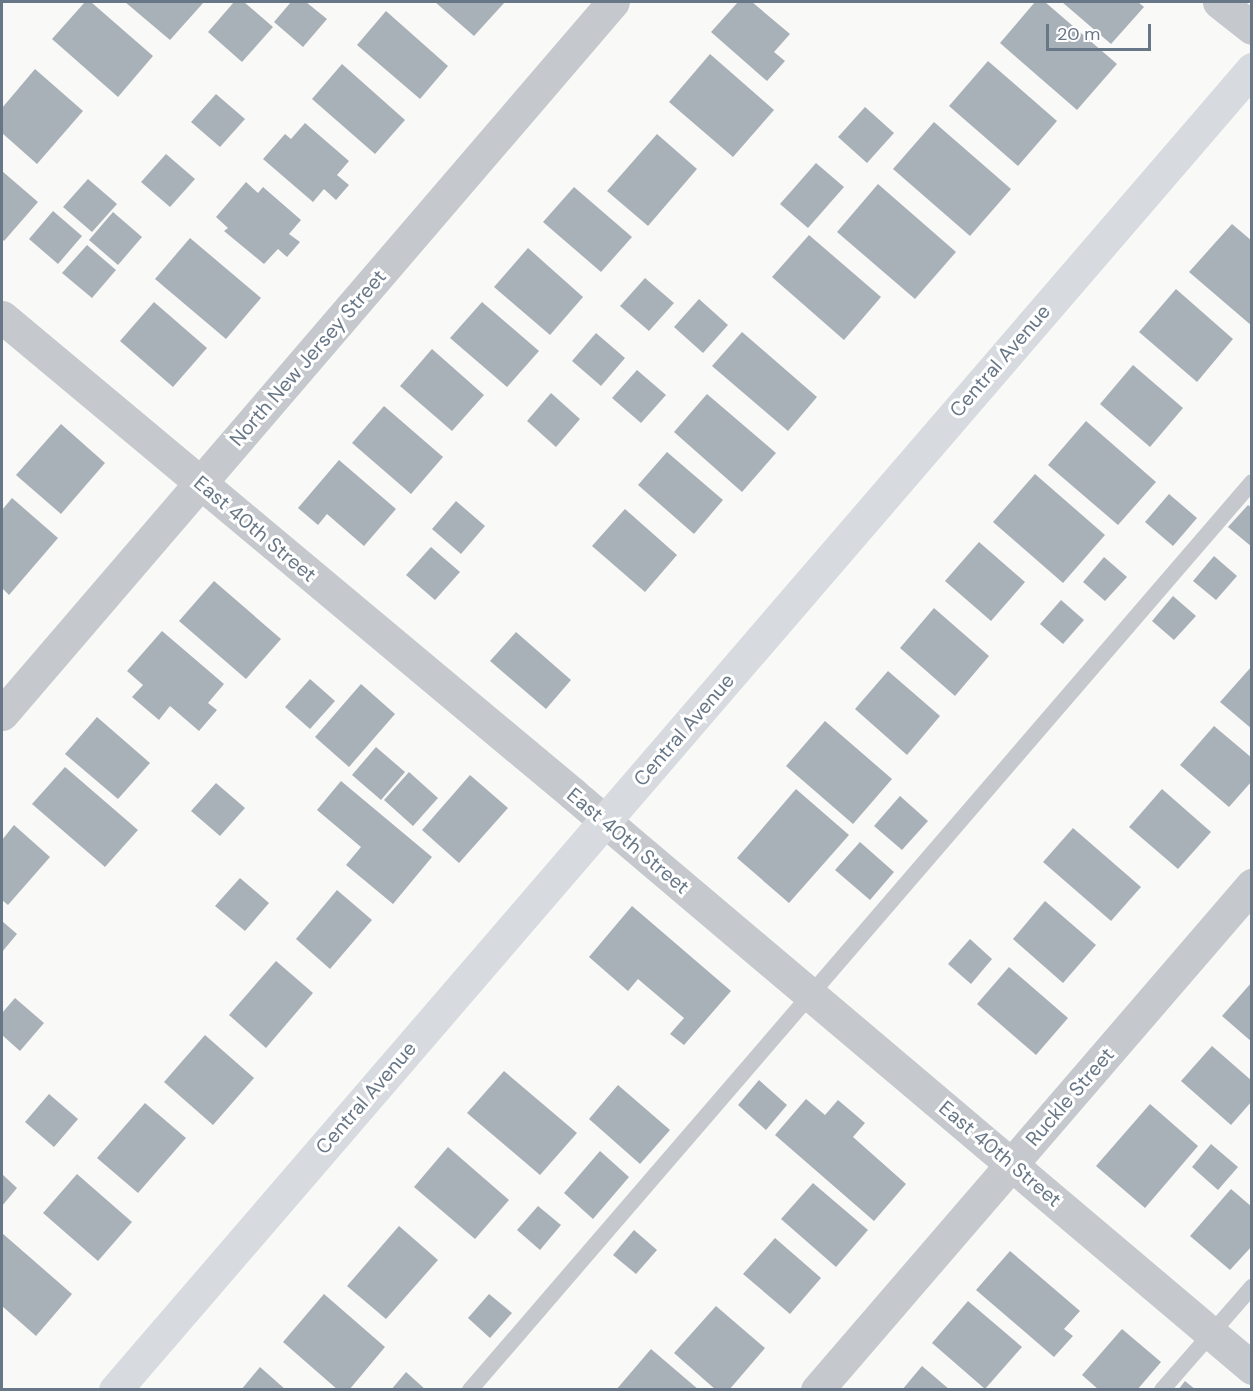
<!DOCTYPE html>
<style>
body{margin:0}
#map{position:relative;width:1253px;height:1391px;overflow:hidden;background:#f9f9f7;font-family:"DM Sans",sans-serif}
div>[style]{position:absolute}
.building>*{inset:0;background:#a9b1b8}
.service>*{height:16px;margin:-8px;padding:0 8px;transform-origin:8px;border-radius:8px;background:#c5c8cc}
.minor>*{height:33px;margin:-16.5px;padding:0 16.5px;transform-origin:16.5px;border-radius:16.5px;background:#c5c8cc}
.secondary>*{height:33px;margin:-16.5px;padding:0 16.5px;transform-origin:16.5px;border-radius:16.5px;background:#d7dbdf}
span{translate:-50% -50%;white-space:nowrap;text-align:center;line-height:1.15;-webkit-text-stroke:6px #fff;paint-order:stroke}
.street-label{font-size:20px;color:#687787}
.frame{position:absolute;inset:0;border:3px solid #687787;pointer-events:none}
.scale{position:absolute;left:1046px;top:24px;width:105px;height:27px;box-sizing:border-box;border:3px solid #687787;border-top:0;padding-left:8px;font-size:18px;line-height:21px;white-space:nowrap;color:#687787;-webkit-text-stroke:4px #fff;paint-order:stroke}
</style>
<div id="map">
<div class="building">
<i style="clip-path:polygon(85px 2px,91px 2px,153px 56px,118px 97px,52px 39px)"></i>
<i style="clip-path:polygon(125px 2px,204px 2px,170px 40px)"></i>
<i style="clip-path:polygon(234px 2px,244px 2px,273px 27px,242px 62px,208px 32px)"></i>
<i style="clip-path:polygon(291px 2px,306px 2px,327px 19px,303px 47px,274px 22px)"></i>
<i style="clip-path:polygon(435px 2px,505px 2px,474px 36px)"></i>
<i style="clip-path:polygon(738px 2px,752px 2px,790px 34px,774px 52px,785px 61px,767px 81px,711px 32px)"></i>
<i style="clip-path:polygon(1035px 2px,1045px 2px,1117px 64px,1077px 110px,1000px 43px)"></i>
<i style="clip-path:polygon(1062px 2px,1138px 2px,1144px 7px,1111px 44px)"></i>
<i style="clip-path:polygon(386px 11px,448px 66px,420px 99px,357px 45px)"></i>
<i style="clip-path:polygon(710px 54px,774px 110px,733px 157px,669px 102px)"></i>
<i style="clip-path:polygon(988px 61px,1057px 121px,1018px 166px,949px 106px)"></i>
<i style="clip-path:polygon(342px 64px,405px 120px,375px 154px,312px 99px)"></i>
<i style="clip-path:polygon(35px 69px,83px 111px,37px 164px,2px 133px,2px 108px)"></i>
<i style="clip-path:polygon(216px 94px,245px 119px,220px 147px,191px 122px)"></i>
<i style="clip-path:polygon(865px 107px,894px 133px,867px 163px,838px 137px)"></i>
<i style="clip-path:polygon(934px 122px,1011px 189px,970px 236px,893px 169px)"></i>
<i style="clip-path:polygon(305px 123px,349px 161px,337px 175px,349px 185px,336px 200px,324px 189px,313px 202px,263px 159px,285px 134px,291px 139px)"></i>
<i style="clip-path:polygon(657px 134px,697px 169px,648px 226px,607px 191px)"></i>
<i style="clip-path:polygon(166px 154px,195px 179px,170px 207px,141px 182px)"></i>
<i style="clip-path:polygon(816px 163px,844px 187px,808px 228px,780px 204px)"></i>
<i style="clip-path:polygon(2px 171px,38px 202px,4px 241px,2px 239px)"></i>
<i style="clip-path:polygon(88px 179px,117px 204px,92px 232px,63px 207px)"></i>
<i style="clip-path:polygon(246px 182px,258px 193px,263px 187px,301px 220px,289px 234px,300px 242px,287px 257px,278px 249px,264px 264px,224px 231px,228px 228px,216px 217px)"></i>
<i style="clip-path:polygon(878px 184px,956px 252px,915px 299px,837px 232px)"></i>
<i style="clip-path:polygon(574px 187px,632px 237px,601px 272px,543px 222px)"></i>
<i style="clip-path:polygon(53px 211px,82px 236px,58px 264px,29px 239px)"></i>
<i style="clip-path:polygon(113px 212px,142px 237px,118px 265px,89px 240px)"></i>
<i style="clip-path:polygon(1232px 224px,1252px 241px,1252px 326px,1189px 272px)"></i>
<i style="clip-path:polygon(809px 235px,881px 297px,844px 340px,772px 277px)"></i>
<i style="clip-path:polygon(190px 238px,261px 298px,226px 339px,155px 279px)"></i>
<i style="clip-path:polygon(87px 245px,116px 270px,92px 298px,62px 273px)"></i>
<i style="clip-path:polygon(528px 248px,583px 297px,550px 335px,494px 287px)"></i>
<i style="clip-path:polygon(645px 278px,674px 303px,649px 331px,620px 306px)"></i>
<i style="clip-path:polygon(1176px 289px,1233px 339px,1197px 382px,1139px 332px)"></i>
<i style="clip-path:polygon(699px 299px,728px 325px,703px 353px,674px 327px)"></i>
<i style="clip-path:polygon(154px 302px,207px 348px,173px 387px,120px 341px)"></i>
<i style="clip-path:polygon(482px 302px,539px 351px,507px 387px,450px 338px)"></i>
<i style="clip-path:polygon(742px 332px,817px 397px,788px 431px,712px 366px)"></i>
<i style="clip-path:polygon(596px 333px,625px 358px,601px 386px,572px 361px)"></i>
<i style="clip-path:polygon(432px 349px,484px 395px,452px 431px,400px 386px)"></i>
<i style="clip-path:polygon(1133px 365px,1183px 408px,1150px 447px,1100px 404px)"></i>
<i style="clip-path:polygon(637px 370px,666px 395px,641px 423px,612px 398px)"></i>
<i style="clip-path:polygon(551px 393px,580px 419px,556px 447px,527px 421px)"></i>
<i style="clip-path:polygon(707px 394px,776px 453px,742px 492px,674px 432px)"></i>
<i style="clip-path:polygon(384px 406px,443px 457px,411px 494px,352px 443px)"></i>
<i style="clip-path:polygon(1086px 421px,1156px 482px,1118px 525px,1048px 465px)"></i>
<i style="clip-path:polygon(61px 424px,105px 463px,61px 514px,16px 475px)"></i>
<i style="clip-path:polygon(667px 452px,723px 500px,694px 534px,638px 485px)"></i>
<i style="clip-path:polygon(339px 460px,396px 509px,364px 546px,327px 514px,318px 525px,298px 508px)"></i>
<i style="clip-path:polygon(1035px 474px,1105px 535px,1063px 583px,993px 522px)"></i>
<i style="clip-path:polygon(1169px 494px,1197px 518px,1173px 546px,1145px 522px)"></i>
<i style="clip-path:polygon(12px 498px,58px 538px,9px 595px,2px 588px,2px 510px)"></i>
<i style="clip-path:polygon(456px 501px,485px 526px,461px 554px,432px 529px)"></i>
<i style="clip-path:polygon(1248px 505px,1252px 508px,1252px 547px,1228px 527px)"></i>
<i style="clip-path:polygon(625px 509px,677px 555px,645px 592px,592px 546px)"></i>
<i style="clip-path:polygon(979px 542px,1025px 582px,991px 621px,945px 581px)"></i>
<i style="clip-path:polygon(431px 547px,460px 572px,435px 600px,406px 575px)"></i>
<i style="clip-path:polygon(1214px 556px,1237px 576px,1216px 600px,1193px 581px)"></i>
<i style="clip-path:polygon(1104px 557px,1127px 577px,1105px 601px,1083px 582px)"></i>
<i style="clip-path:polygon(214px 581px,281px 639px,246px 679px,179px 621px)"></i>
<i style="clip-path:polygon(1173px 596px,1196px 616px,1174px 640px,1152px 621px)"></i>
<i style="clip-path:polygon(1061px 600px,1084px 620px,1063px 644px,1040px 624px)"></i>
<i style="clip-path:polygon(934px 608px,989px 656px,955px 696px,900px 648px)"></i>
<i style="clip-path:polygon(162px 631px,224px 684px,208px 703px,217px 710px,199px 731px,170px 706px,159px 720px,132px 697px,143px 685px,127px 671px)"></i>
<i style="clip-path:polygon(516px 632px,571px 680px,546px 709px,490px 661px)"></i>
<i style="clip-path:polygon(1252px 666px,1252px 729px,1220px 702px)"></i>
<i style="clip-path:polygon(888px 671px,940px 716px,907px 755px,855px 709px)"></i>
<i style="clip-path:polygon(310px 679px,335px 701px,310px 729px,285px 707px)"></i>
<i style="clip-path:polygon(361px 684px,395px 714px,349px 767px,315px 737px)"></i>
<i style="clip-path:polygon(97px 717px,150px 763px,118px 799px,65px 754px)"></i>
<i style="clip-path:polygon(825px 721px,892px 779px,853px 824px,786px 766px)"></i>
<i style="clip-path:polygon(1214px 726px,1252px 758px,1252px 781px,1229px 807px,1180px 765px)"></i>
<i style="clip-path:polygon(376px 747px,405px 772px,381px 800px,352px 775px)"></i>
<i style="clip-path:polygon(65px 767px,138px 830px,105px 867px,32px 804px)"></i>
<i style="clip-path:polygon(409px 772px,438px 798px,413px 826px,384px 800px)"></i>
<i style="clip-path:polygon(470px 775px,508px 808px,459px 863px,422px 830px)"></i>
<i style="clip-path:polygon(341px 781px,432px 857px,393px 904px,346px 865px,361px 847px,317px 810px)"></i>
<i style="clip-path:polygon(216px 783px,245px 808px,220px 836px,191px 811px)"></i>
<i style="clip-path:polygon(796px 789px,849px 835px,789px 903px,737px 858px)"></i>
<i style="clip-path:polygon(1162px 789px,1211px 832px,1178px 869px,1129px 827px)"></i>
<i style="clip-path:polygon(900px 796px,928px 821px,902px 850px,874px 826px)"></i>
<i style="clip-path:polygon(14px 825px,50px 857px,8px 905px,2px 900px,2px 840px)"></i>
<i style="clip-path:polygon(1073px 828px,1141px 887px,1111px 921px,1043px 862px)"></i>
<i style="clip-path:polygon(860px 842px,894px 872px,870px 900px,835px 870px)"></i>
<i style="clip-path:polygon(240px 878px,269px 903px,245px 931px,215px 906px)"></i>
<i style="clip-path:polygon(337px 890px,372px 920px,330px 969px,296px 939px)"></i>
<i style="clip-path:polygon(1045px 901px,1096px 945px,1063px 983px,1013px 939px)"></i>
<i style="clip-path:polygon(632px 906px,731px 991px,684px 1045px,670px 1034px,684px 1018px,638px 979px,628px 991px,589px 957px)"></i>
<i style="clip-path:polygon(2px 921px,17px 934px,2px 952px)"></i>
<i style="clip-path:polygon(970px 939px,992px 959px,971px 984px,948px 964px)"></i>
<i style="clip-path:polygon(276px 961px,313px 993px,266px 1048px,229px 1015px)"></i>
<i style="clip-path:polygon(1009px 967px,1068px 1018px,1036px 1055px,977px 1004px)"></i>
<i style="clip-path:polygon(1252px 982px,1252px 1042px,1222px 1016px)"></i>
<i style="clip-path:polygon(15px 998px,44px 1023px,20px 1051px,2px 1035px,2px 1013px)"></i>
<i style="clip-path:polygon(205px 1035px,254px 1078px,213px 1125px,164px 1082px)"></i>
<i style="clip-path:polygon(1212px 1046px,1252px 1081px,1252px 1101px,1231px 1125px,1181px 1081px)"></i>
<i style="clip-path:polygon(504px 1071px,577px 1133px,540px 1175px,467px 1113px)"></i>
<i style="clip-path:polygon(759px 1080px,787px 1105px,766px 1130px,738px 1105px)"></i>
<i style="clip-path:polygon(618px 1085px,670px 1130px,640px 1164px,589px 1119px)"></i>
<i style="clip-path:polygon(49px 1094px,78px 1119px,54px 1147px,25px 1122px)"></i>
<i style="clip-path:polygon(806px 1099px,825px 1115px,838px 1100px,865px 1123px,853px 1137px,906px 1184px,874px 1221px,775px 1135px)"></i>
<i style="clip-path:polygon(145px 1103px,186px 1138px,138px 1193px,97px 1158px)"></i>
<i style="clip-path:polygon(1150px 1104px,1198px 1146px,1145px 1208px,1096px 1166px)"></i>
<i style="clip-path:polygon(1211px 1144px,1238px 1167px,1218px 1190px,1192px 1167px)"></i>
<i style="clip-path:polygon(448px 1147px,509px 1200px,475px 1239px,414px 1187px)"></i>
<i style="clip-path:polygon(600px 1151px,629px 1177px,593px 1219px,564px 1193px)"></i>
<i style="clip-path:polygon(2px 1174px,17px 1188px,2px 1206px)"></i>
<i style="clip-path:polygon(77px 1174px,132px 1222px,98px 1261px,43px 1213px)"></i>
<i style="clip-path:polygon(813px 1183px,868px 1230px,836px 1267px,781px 1219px)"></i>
<i style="clip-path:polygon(1231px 1189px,1252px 1207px,1252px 1246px,1230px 1270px,1190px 1236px)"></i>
<i style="clip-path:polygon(538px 1206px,561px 1225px,540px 1250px,517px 1230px)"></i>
<i style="clip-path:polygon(399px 1226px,438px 1260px,386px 1319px,347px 1286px)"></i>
<i style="clip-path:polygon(634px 1230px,657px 1250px,636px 1274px,613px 1255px)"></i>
<i style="clip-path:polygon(2px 1233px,72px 1294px,36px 1336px,2px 1306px)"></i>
<i style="clip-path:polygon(775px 1238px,821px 1278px,790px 1314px,743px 1274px)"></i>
<i style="clip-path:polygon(1010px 1251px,1080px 1311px,1064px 1329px,1073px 1336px,1054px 1357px,976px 1290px)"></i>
<i style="clip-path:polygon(324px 1294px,385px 1347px,349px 1390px,338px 1390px,283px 1342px)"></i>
<i style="clip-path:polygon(489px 1294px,512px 1313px,490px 1338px,468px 1318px)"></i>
<i style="clip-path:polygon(968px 1301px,1022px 1347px,985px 1389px,932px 1343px)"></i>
<i style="clip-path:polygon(716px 1306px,765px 1348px,729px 1390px,716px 1390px,674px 1353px)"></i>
<i style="clip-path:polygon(1122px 1329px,1161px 1362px,1137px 1390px,1099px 1390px,1082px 1375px)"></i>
<i style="clip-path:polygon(651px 1349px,699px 1390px,616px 1390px)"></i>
<i style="clip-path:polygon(922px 1366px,950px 1390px,902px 1390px)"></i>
<i style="clip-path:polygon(260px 1367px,286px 1390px,241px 1390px)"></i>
<i style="clip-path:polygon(406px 1372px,426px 1390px,391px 1390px)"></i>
<i style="clip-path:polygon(1185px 1381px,1196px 1390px,1178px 1390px)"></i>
</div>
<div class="service">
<i style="left:470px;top:1390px;width:1198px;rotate:-49.26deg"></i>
<i style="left:1162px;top:1390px;width:137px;rotate:-48.9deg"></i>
</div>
<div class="minor">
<i style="left:1219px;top:2px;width:42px;rotate:38.2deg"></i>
<i style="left:2px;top:317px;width:744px;rotate:39.87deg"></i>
<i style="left:573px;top:794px;width:889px;rotate:40.21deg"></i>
<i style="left:2px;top:714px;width:938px;rotate:-49.37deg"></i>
<i style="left:817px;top:1390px;width:667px;rotate:-49.26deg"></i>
</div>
<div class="secondary">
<i style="left:115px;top:1390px;width:1743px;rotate:-49.28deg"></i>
</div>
<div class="street-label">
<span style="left:308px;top:358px;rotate:-49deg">North New Jersey Street</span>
<span style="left:1000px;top:361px;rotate:-49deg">Central Avenue</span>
<span style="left:255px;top:529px;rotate:40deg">East 40th Street</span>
<span style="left:684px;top:730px;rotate:-49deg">Central Avenue</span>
<span style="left:628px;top:841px;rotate:40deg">East 40th Street</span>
<span style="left:1070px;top:1097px;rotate:-49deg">Ruckle Street</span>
<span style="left:366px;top:1098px;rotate:-49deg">Central Avenue</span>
<span style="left:1000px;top:1154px;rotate:40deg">East 40th Street</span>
</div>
<div class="frame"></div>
<div class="scale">20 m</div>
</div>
